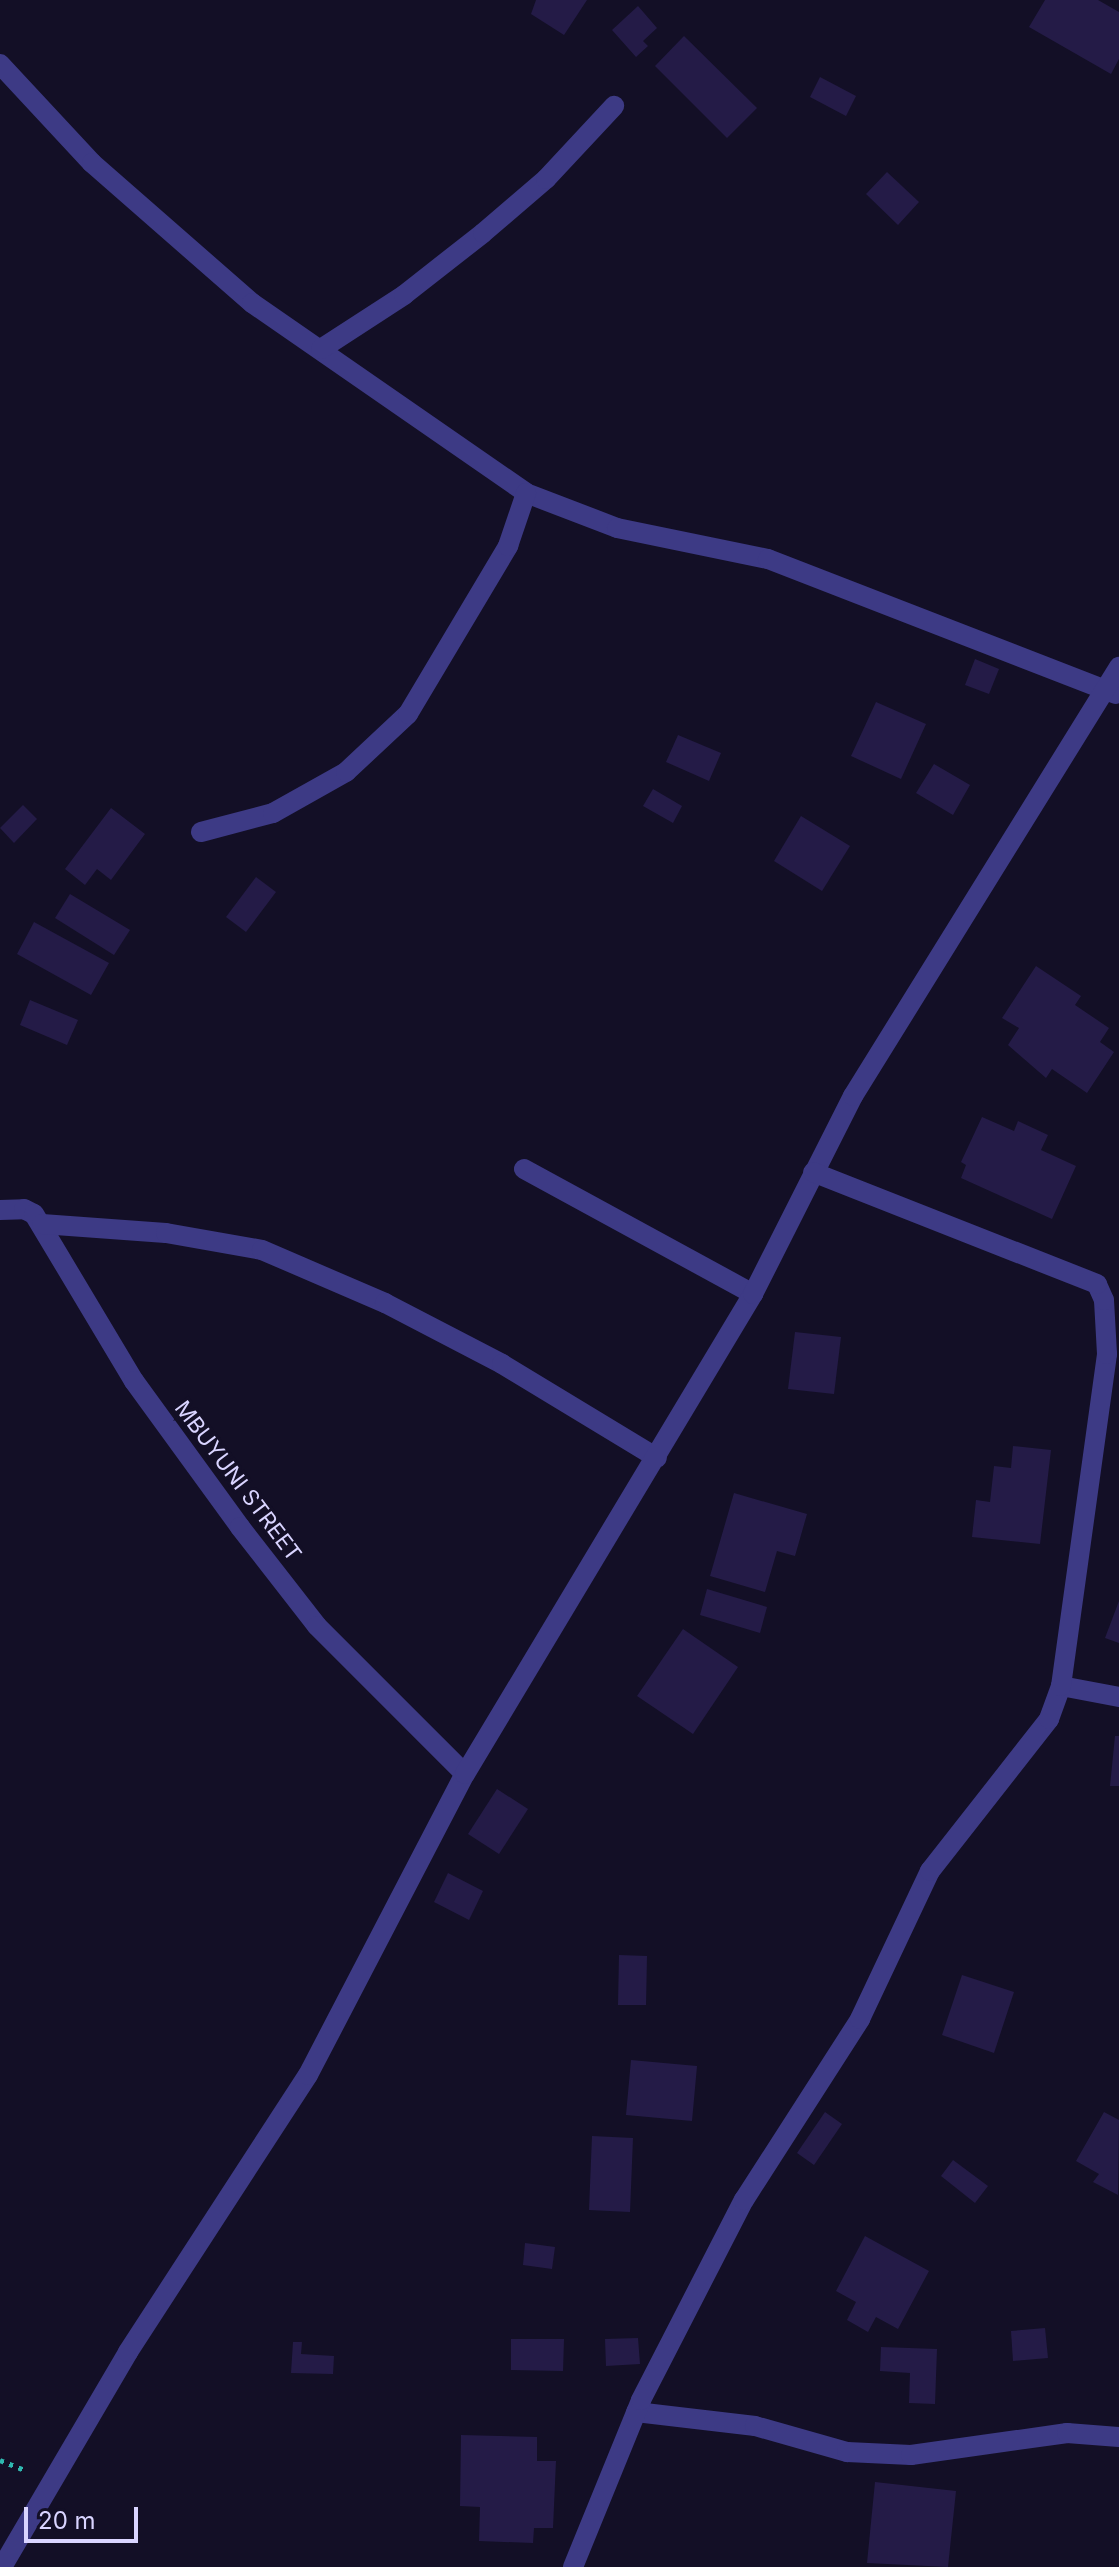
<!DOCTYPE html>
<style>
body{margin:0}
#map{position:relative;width:1119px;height:2567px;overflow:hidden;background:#130f26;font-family:Inter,sans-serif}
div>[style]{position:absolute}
.building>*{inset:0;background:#241b47}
.path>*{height:5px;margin-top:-2.5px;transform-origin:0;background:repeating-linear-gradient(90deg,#2fb8b0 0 4px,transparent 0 10px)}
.street>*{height:20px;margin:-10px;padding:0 10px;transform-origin:10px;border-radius:10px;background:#3d3a85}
span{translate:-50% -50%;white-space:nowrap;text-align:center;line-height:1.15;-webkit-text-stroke:6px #130f26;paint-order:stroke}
.street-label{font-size:22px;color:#d9d4ff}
.scale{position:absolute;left:24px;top:2507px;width:114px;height:36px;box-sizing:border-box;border:4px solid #d9d4ff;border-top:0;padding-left:10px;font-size:24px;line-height:28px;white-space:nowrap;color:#d9d4ff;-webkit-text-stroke:6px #130f26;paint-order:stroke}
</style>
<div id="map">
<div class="building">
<i style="clip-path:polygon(536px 0,587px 0,564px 35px,531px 14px)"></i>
<i style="clip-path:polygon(1045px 0,1098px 0,1119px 12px,1119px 59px,1111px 74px,1029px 27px)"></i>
<i style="clip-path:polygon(638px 6px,657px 28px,643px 41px,648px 46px,636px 57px,612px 30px)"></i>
<i style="clip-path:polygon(684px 36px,757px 108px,727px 138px,655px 66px)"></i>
<i style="clip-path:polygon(820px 77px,856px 96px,846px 116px,810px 97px)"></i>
<i style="clip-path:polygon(887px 172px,919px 202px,898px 225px,866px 194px)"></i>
<i style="clip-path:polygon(975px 659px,999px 669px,989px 694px,965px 685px)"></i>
<i style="clip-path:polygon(876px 702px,926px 724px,901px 779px,851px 756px)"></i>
<i style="clip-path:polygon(678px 735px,721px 753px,709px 781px,666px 762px)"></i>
<i style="clip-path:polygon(934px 764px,970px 785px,953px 815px,916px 793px)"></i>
<i style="clip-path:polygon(653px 789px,682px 806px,673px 823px,643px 806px)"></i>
<i style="clip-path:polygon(23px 805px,37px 819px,14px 843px,0 828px)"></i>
<i style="clip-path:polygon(111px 808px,145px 834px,111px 880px,97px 869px,85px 885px,65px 869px)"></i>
<i style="clip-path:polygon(801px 816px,850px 846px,822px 891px,774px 861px)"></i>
<i style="clip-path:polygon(256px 877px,276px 892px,246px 932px,226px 917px)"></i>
<i style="clip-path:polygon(70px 894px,130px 930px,114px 955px,55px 918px)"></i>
<i style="clip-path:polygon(34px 922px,109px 963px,91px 995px,17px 954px)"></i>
<i style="clip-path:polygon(1036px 966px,1081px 996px,1075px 1005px,1109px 1028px,1100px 1042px,1114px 1052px,1087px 1093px,1052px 1069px,1046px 1078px,1008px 1045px,1019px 1028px,1002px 1018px)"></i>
<i style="clip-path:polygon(30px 1000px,78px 1020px,67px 1045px,20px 1025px)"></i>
<i style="clip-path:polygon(982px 1117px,1014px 1131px,1018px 1121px,1048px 1135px,1041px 1150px,1076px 1166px,1052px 1219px,961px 1178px,966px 1165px,961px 1162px)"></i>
<i style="clip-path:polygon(795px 1332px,841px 1337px,834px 1394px,788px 1389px)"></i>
<i style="clip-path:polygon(1013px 1446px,1051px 1450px,1040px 1544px,972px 1537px,976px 1500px,990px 1502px,994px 1466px,1011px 1468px)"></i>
<i style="clip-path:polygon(734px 1493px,807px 1514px,795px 1556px,777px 1551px,765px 1592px,710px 1576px)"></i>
<i style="clip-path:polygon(707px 1589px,767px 1607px,760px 1633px,700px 1615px)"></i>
<i style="clip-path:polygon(1119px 1601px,1119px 1643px,1105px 1638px)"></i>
<i style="clip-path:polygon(683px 1629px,738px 1667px,693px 1734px,637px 1696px)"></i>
<i style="clip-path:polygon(1115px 1736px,1119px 1736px,1119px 1786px,1110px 1786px)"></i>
<i style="clip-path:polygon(497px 1789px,528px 1809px,499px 1854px,468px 1834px)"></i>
<i style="clip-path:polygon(448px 1873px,483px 1891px,469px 1920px,434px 1902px)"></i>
<i style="clip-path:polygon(619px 1955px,647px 1956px,646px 2005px,618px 2005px)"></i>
<i style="clip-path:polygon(962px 1975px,1014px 1992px,994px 2053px,942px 2035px)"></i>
<i style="clip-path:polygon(631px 2060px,697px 2066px,692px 2121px,626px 2115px)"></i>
<i style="clip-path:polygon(825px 2112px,842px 2124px,814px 2165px,797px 2153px)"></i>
<i style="clip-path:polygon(1104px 2112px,1119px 2120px,1118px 2195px,1093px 2182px,1099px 2174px,1076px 2161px)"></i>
<i style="clip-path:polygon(592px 2136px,633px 2138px,630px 2212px,589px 2210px)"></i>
<i style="clip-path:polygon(953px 2160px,988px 2186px,975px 2203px,941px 2176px)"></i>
<i style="clip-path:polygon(865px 2236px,929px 2271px,898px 2329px,876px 2317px,868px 2332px,847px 2320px,856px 2302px,836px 2291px)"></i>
<i style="clip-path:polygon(525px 2243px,555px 2247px,552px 2269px,523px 2265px)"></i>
<i style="clip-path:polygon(1045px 2328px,1048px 2358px,1013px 2361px,1011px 2331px)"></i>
<i style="clip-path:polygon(638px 2338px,640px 2364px,606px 2366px,605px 2339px)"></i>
<i style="clip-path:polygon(511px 2339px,564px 2339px,563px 2371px,511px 2370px)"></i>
<i style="clip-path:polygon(293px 2342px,302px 2342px,301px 2354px,334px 2356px,333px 2374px,291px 2373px)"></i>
<i style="clip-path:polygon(881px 2347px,937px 2349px,935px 2404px,909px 2403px,910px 2373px,880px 2371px)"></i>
<i style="clip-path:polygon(461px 2435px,537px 2437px,537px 2461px,556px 2461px,553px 2528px,534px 2528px,533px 2543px,479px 2541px,480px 2507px,460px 2506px)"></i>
<i style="clip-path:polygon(875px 2482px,956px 2491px,948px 2567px,867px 2563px)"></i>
</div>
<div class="path">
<i style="left:0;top:2460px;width:27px;rotate:22deg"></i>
</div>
<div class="street">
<i style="left:0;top:64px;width:135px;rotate:47.1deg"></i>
<i style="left:92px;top:163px;width:213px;rotate:41.2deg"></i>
<i style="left:252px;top:303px;width:333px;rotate:34.7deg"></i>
<i style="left:526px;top:493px;width:97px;rotate:21deg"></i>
<i style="left:617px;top:528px;width:154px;rotate:11.6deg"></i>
<i style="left:768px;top:559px;width:373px;rotate:21.2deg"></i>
<i style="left:321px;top:349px;width:99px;rotate:-33deg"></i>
<i style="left:404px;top:295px;width:100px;rotate:-38.1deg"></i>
<i style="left:483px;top:233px;width:83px;rotate:-40.6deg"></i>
<i style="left:546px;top:179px;width:100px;rotate:-47deg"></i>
<i style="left:201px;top:832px;width:74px;rotate:-14.8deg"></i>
<i style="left:273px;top:813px;width:84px;rotate:-29.3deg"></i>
<i style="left:346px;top:772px;width:85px;rotate:-43.1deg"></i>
<i style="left:408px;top:714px;width:196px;rotate:-59.2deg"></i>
<i style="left:508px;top:546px;width:56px;rotate:-71.2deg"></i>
<i style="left:524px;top:1169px;width:261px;rotate:28.6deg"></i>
<i style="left:0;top:1210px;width:24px;rotate:-2deg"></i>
<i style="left:24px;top:1209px;width:11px;rotate:27deg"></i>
<i style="left:34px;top:1214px;width:195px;rotate:59.1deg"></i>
<i style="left:134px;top:1381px;width:180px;rotate:54deg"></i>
<i style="left:240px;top:1527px;width:125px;rotate:52.1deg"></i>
<i style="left:317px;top:1626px;width:209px;rotate:45deg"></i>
<i style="left:42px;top:1224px;width:124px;rotate:4.2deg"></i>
<i style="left:166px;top:1233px;width:97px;rotate:10deg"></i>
<i style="left:262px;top:1250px;width:134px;rotate:23.3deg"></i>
<i style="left:385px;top:1303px;width:132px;rotate:27.5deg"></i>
<i style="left:502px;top:1364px;width:181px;rotate:31.2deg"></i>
<i style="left:1061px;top:1686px;width:59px;rotate:10.7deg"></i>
<i style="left:636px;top:2412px;width:120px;rotate:6.7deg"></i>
<i style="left:755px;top:2426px;width:96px;rotate:15.8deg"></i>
<i style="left:847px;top:2452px;width:64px;rotate:2.7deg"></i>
<i style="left:911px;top:2455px;width:158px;rotate:-8deg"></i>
<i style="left:1067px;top:2433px;width:52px;rotate:4.4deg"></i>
<i style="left:2px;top:2567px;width:249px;rotate:-59.6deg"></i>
<i style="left:128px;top:2352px;width:330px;rotate:-57deg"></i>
<i style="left:308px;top:2075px;width:339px;rotate:-62.5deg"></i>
<i style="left:465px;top:1774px;width:560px;rotate:-59.04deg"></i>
<i style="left:753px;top:1294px;width:222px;rotate:-63.2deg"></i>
<i style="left:853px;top:1096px;width:505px;rotate:-58.2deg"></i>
<i style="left:573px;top:2567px;width:180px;rotate:-67.8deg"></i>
<i style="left:641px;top:2400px;width:225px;rotate:-62.8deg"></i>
<i style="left:744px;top:2200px;width:215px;rotate:-57.3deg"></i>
<i style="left:860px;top:2019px;width:164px;rotate:-64.7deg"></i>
<i style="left:930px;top:1871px;width:193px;rotate:-51.9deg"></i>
<i style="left:1049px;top:1719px;width:35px;rotate:-70deg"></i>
<i style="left:1061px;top:1686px;width:335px;rotate:-82.1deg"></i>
<i style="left:1107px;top:1354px;width:54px;rotate:-93.2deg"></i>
<i style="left:1104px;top:1300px;width:17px;rotate:-114deg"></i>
<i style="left:1097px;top:1284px;width:305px;rotate:-158.5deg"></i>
</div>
<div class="street-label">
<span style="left:238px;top:1481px;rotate:53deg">MBUYUNI STREET</span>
</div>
<div class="scale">20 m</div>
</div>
